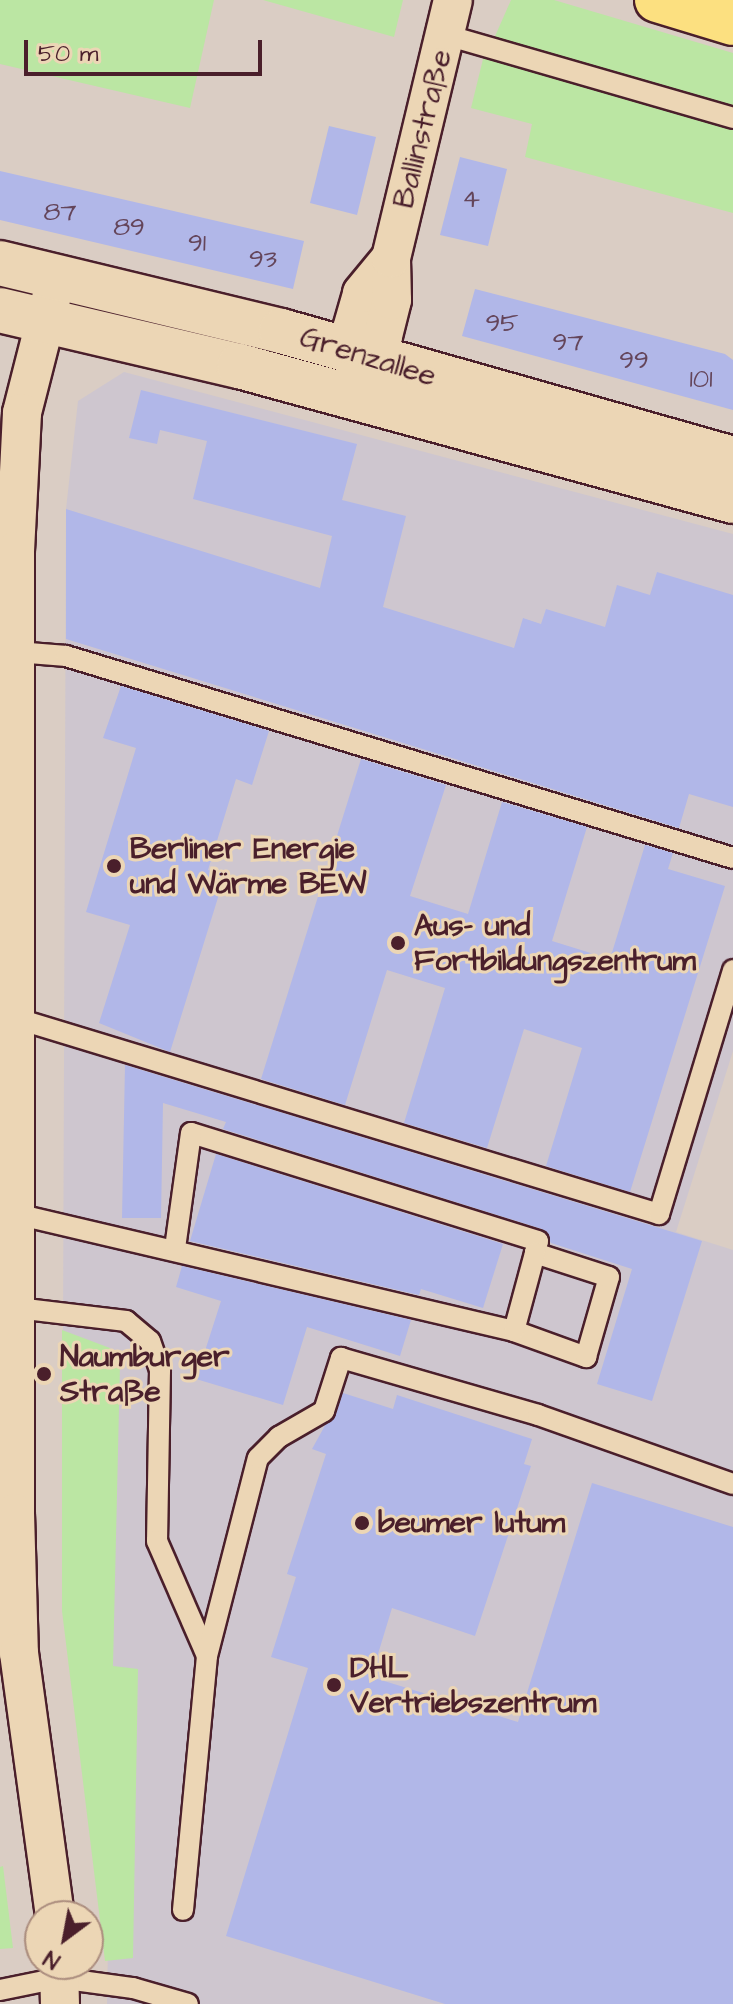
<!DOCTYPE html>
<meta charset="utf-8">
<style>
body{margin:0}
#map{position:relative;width:733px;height:2004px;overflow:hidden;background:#dacdc4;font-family:"Architects Daughter",sans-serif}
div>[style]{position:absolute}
.built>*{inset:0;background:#cec6cf}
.green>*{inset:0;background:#bbe6a3}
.building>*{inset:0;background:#b1b7e8}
.roads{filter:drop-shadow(2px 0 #4a1f2b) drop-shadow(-2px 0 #4a1f2b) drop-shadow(0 2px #4a1f2b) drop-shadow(0 -2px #4a1f2b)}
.lane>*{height:20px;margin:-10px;padding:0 10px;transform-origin:10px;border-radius:10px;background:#ecd6b5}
.street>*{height:38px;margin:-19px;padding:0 19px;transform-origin:19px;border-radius:19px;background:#ecd6b5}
.secondary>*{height:44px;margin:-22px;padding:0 22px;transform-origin:22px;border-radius:22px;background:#ecd6b5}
.highway>*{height:44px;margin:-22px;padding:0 22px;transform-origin:22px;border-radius:22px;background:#fce080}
.dots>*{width:22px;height:22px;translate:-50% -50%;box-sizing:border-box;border:4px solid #ecd6b5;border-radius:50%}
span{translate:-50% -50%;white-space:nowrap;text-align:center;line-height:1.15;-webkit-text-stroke:6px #ecd6b5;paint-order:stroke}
.number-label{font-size:26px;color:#64455a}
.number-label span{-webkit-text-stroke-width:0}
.street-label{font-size:30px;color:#4a1f2b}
.poi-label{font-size:30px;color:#4a1f2b;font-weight:700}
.left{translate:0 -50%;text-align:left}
.north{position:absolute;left:24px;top:1900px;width:80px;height:80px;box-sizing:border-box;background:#ecd6b5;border:2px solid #ab8d7e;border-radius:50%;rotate:212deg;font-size:22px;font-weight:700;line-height:32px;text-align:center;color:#4a1f2b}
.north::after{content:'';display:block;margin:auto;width:28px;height:36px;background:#4a1f2b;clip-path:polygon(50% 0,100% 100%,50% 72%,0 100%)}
.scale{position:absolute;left:24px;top:40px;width:238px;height:36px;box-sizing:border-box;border:4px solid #4a1f2b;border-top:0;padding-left:10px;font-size:24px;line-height:28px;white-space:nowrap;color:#4a1f2b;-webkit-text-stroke:6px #ecd6b5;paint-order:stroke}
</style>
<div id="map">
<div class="built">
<i style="clip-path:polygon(124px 372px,733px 534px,733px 1051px,676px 1232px,733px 1250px,733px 2004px,107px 2004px,113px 1667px,62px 1611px,66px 509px,78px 401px)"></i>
</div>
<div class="green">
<i style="clip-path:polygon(0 0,214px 0,190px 108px,0 64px)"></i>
<i style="clip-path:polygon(263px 0,403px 0,394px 37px)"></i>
<i style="clip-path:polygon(511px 0,554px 0,733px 53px,733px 113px,492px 43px)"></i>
<i style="clip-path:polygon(484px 55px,733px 125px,733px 213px,525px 157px,532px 124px,471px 108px)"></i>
<i style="clip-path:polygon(62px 1330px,110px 1348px,120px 1365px,113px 1666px,138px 1669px,133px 1958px,105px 1961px,62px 1611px)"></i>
<i style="clip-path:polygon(3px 1866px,13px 1948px,0 1949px,0 1867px)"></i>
</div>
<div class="building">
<i style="clip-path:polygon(329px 126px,376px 137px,357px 215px,310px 203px)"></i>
<i style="clip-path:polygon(460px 157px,507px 169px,488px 246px,440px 235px)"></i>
<i style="clip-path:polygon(0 171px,304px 241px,293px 289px,0 220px)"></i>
<i style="clip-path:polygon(475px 289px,725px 354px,733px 360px,733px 410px,462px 336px)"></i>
<i style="clip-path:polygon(141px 390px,357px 444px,342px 500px,406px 516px,383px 607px,514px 648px,523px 618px,541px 624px,546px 609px,605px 627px,617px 585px,650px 595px,657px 572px,733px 595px,733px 807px,689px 794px,679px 828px,66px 639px,66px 509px,320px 588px,332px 536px,193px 499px,207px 441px,160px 430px,157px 444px,129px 438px)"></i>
<i style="clip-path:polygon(121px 686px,269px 731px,252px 785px,236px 779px,208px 870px,225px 875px,170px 1052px,99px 1023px,130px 925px,86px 912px,136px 748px,103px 738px)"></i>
<i style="clip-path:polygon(361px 759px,446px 785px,410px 896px,468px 914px,502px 802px,587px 827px,552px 941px,610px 959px,645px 845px,673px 853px,668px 869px,725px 886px,630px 1192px,546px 1166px,582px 1048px,524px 1029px,487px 1148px,404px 1123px,445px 988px,387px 970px,345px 1105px,261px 1079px)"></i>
<i style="clip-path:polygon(125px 1065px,702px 1241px,652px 1401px,597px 1384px,632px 1269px,551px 1243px,542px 1229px,223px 1129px,226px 1122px,163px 1103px,161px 1218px,122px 1218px)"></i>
<i style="clip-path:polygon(216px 1154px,503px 1244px,483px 1308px,421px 1289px,419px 1295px,190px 1241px)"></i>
<i style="clip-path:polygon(182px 1266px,411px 1320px,400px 1356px,307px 1327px,283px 1405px,196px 1379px,221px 1301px,176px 1287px)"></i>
<i style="clip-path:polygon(343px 1393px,393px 1409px,397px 1395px,532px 1439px,524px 1464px,531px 1466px,475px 1636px,392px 1608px,371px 1677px,518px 1722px,592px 1483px,733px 1527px,733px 2004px,445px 2004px,226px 1936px,308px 1668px,271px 1657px,296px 1577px,287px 1574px,326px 1454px,312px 1449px)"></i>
</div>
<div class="roads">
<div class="lane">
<i style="left:446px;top:35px;width:299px;rotate:16.1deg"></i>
<i style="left:17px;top:652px;width:49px;rotate:4.7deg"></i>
<i style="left:66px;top:656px;width:697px;rotate:16.85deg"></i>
<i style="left:18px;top:1019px;width:670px;rotate:16.92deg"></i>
<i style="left:659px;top:1214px;width:255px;rotate:-73.1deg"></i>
<i style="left:16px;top:1214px;width:512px;rotate:13.22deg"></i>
<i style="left:514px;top:1331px;width:77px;rotate:19.9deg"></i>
<i style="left:586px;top:1357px;width:83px;rotate:-74deg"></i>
<i style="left:609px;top:1277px;width:78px;rotate:-162deg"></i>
<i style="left:535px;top:1253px;width:12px;rotate:-76deg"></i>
<i style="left:538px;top:1241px;width:363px;rotate:-162.7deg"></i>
<i style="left:191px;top:1133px;width:117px;rotate:97.9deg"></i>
<i style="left:17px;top:1308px;width:110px;rotate:6.8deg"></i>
<i style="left:126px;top:1321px;width:31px;rotate:40deg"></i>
<i style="left:150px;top:1341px;width:31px;rotate:71deg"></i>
<i style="left:160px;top:1370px;width:171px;rotate:91deg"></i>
<i style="left:157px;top:1541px;width:125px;rotate:66.5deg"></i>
<i style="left:207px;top:1656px;width:255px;rotate:95.4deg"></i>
<i style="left:514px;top:1331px;width:81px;rotate:-74.9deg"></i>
<i style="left:207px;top:1656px;width:204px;rotate:-75.6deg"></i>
<i style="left:258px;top:1458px;width:30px;rotate:-45deg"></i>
<i style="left:279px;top:1437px;width:52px;rotate:-30deg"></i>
<i style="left:324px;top:1411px;width:56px;rotate:-72.2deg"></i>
<i style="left:341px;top:1358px;width:205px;rotate:16.1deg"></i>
<i style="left:538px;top:1415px;width:207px;rotate:19.5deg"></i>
<i style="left:0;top:1990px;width:60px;rotate:-11.5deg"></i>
<i style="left:59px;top:1978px;width:75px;rotate:7.7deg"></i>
<i style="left:133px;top:1988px;width:57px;rotate:16.2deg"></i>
</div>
<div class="street">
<i style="left:53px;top:291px;width:126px;rotate:104.3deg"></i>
<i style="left:22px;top:413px;width:138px;rotate:92.9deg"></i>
<i style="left:15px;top:551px;width:962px;rotate:90deg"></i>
<i style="left:15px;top:1513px;width:140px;rotate:88.4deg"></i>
<i style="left:19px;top:1653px;width:265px;rotate:82.2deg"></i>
<i style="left:363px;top:355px;width:28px;rotate:-113deg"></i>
<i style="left:352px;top:329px;width:37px;rotate:-74deg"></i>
<i style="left:362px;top:293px;width:45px;rotate:-50.4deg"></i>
<i style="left:356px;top:379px;width:25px;rotate:-74deg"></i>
<i style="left:363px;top:355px;width:28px;rotate:-44deg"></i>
<i style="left:383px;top:336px;width:37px;rotate:-76deg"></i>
<i style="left:392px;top:300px;width:42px;rotate:-91.4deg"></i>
<i style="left:391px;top:258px;width:265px;rotate:-76.5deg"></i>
<i style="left:59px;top:1964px;width:40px;rotate:88.6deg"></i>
</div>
<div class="secondary">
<i style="left:0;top:263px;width:289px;rotate:13.6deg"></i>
<i style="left:281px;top:331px;width:470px;rotate:15.8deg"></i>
<i style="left:0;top:310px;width:245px;rotate:13.2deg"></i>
<i style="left:239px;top:366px;width:512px;rotate:15.28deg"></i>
</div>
<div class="highway">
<i style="left:657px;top:0;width:79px;rotate:16.8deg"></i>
</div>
</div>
<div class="dots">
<i style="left:114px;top:866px;background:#4a1f2b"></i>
<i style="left:398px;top:943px;background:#4a1f2b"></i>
<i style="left:44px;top:1374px;background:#4a1f2b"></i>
<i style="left:362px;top:1523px;background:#4a1f2b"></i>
<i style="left:334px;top:1685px;background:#4a1f2b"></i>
</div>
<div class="number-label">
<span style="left:471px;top:200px">4</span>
<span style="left:60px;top:213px">87</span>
<span style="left:129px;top:228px">89</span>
<span style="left:197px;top:244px">91</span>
<span style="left:263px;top:260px">93</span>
<span style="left:502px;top:324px">95</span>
<span style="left:568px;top:343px">97</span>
<span style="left:634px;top:361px">99</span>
<span style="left:701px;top:380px">101</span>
</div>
<div class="street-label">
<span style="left:423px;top:129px;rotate:-76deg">Ballinstraße</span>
<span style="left:368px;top:357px;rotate:17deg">Grenzallee</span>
</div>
<div class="poi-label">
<span class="left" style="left:130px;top:866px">Berliner Energie<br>und Wärme BEW</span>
<span class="left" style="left:414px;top:943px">Aus- und<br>Fortbildungszentrum</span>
<span class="left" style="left:60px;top:1374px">Naumburger<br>Straße</span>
<span class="left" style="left:378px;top:1523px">beumer lutum</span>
<span class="left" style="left:350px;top:1685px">DHL<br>Vertriebszentrum</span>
</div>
<div class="north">N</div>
<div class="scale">50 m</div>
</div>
